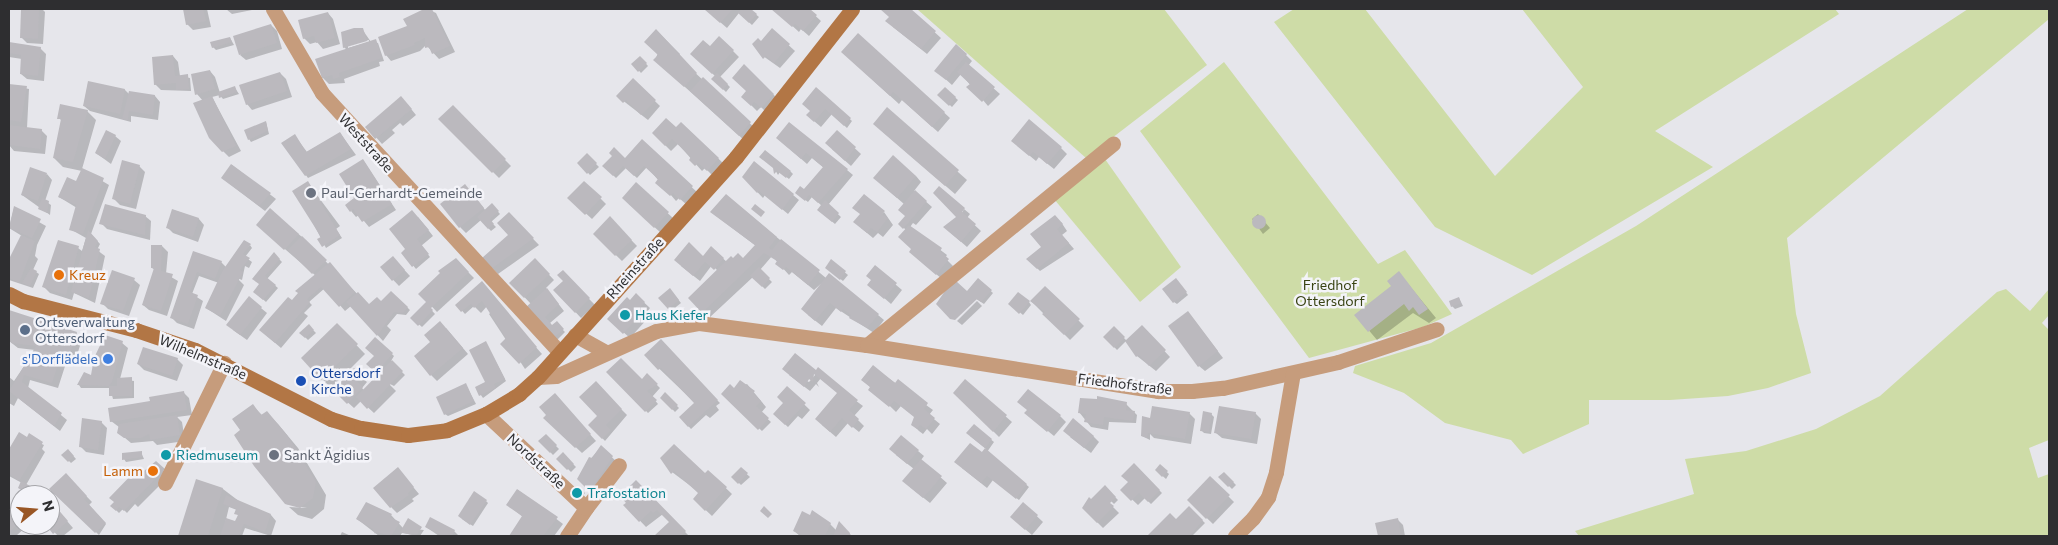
<!DOCTYPE html>
<meta charset="utf-8">
<style>
body{margin:0}
#map{position:relative;width:2058px;height:545px;overflow:hidden;background:#e6e6eb;font-family:Commissioner,sans-serif}
div>[style]{position:absolute}
.green>*{inset:0;background:#cedca7}
.shadow>*{inset:0;background:#0003}
.building>*{inset:0;background:#bbb9be}
.round{border-radius:50%}
.street>*{height:15px;margin:-7.5px;padding:0 7.5px;transform-origin:7.5px;border-radius:7.5px;background:#c69c7c}
.secondary>*{height:15px;margin:-7.5px;padding:0 7.5px;transform-origin:7.5px;border-radius:7.5px;background:#b27645}
.dots>*{width:14px;height:14px;translate:-50% -50%;box-sizing:border-box;border:2px solid #f4f4f9;border-radius:50%}
span{translate:-50% -50%;white-space:nowrap;text-align:center;line-height:1.15;-webkit-text-stroke:5px #f4f4f9;paint-order:stroke}
.street-label{font-size:14px;color:#2e2e30}
.worship-label{font-size:14px;color:#5b616d}
.left{translate:0 -50%;text-align:left}
.food-label{font-size:14px;color:#c56008}
.right{translate:-100% -50%;text-align:right}
.park-label{font-size:14px;color:#394313}
.culture-label{font-size:14px;color:#0d838f}
.service-label{font-size:14px;color:#4e5e75}
.shop-label{font-size:14px;color:#366cbe}
.transit-label{font-size:14px;color:#164399}
.frame{position:absolute;inset:0;border:10px solid #2e2e30;pointer-events:none}
.north{position:absolute;left:10px;top:485px;width:50px;height:50px;box-sizing:border-box;background:#f4f4f9;border:1px solid #a5a5a9;border-radius:50%;rotate:73deg;font-size:14px;font-weight:700;line-height:20px;text-align:center;color:#2e2e30}
.north::after{content:'';display:block;margin:auto;width:18px;height:22px;background:#995625;clip-path:polygon(50% 0,100% 100%,50% 72%,0 100%)}
</style>
<div id="map">
<div class="green">
<i style="clip-path:polygon(917px 9px,1164px 9px,1207px 65px,1086px 158px)"></i>
<i style="clip-path:polygon(1294px 9px,1365px 9px,1495px 176px,1583px 87px,1522px 9px,1835px 9px,1839px 14px,1655px 131px,1713px 167px,1532px 275px,1435px 227px,1274px 22px)"></i>
<i style="clip-path:polygon(1968px 9px,2049px 9px,2049px 19px,1787px 238px,1796px 314px,1811px 373px,1768px 388px,1728px 396px,1670px 400px,1589px 400px,1589px 424px,1523px 454px,1511px 440px,1445px 423px,1404px 393px,1353px 373px,1355px 366px,1431px 343px,1636px 226px)"></i>
<i style="clip-path:polygon(1224px 62px,1378px 264px,1405px 250px,1452px 314px,1423px 327px,1309px 358px,1140px 131px)"></i>
<i style="clip-path:polygon(1105px 159px,1181px 267px,1140px 302px,1054px 199px)"></i>
<i style="clip-path:polygon(2006px 289px,2030px 311px,2049px 289px,2049px 315px,2042px 323px,2049px 330px,2049px 440px,2029px 448px,2038px 478px,2049px 474px,2049px 536px,1579px 536px,1575px 531px,1694px 494px,1685px 459px,1746px 451px,1816px 429px,1880px 396px,1997px 292px)"></i>
</div>
<div class="shadow">
<i style="clip-path:polygon(22px 9px,42px 9px,45px 12px,43px 44px,27px 43px,21px 37px)"></i>
<i style="clip-path:polygon(184px 9px,207px 9px,211px 27px,193px 30px,187px 24px)"></i>
<i style="clip-path:polygon(226px 9px,252px 9px,252px 10px,232px 14px)"></i>
<i style="clip-path:polygon(427px 9px,436px 13px,455px 52px,439px 59px,426px 45px,420px 51px,391px 61px,386px 55px,409px 27px,405px 19px)"></i>
<i style="clip-path:polygon(705px 9px,749px 9px,759px 17px,752px 25px,739px 13px,727px 28px)"></i>
<i style="clip-path:polygon(774px 9px,808px 9px,821px 21px,809px 36px,801px 29px,799px 32px)"></i>
<i style="clip-path:polygon(882px 9px,909px 9px,941px 38px,927px 54px,893px 27px,891px 17px)"></i>
<i style="clip-path:polygon(328px 13px,333px 19px,340px 44px,323px 49px,317px 42px,310px 44px,304px 38px)"></i>
<i style="clip-path:polygon(271px 25px,277px 31px,282px 49px,246px 60px,240px 55px)"></i>
<i style="clip-path:polygon(evenodd,362px 29px,371px 42px,378px 43px,384px 61px,379px 62px,380px 66px,344px 79px,345px 83px,329px 84px,323px 78px,317px 60px,347px 50px,344px 47px,362px 29px,369px 40px,369px 42px,348px 48px,348px 45px,369px 40px)"></i>
<i style="clip-path:polygon(656px 30px,680px 54px,678px 57px,756px 129px,745px 141px,655px 60px,658px 53px)"></i>
<i style="clip-path:polygon(772px 30px,795px 51px,780px 68px,759px 53px,761px 42px)"></i>
<i style="clip-path:polygon(230px 38px,234px 45px,216px 50px,213px 47px)"></i>
<i style="clip-path:polygon(9px 43px,40px 48px,46px 54px,44px 81px,27px 79px,21px 74px,22px 59px,9px 57px)"></i>
<i style="clip-path:polygon(957px 46px,972px 61px,968px 66px,1000px 94px,988px 106px,961px 74px,952px 85px,942px 76px)"></i>
<i style="clip-path:polygon(710px 47px,733px 51px,739px 57px,720px 77px,730px 87px,726px 92px,713px 79px,715px 76px,692px 54px)"></i>
<i style="clip-path:polygon(173px 56px,178px 62px,180px 76px,190px 78px,191px 91px,161px 90px,155px 84px)"></i>
<i style="clip-path:polygon(640px 57px,648px 66px,641px 73px,633px 64px)"></i>
<i style="clip-path:polygon(851px 60px,906px 78px,950px 118px,938px 132px,902px 100px,899px 104px)"></i>
<i style="clip-path:polygon(744px 66px,779px 100px,767px 113px,761px 107px,757px 111px,743px 97px,748px 91px)"></i>
<i style="clip-path:polygon(210px 71px,215px 77px,220px 93px,235px 88px,239px 94px,223px 99px,220px 95px,212px 97px,241px 151px,229px 157px,223px 151px,203px 101px,197px 94px)"></i>
<i style="clip-path:polygon(280px 73px,286px 79px,292px 97px,252px 110px,247px 104px)"></i>
<i style="clip-path:polygon(633px 80px,660px 106px,648px 120px,617px 96px)"></i>
<i style="clip-path:polygon(89px 83px,125px 90px,129px 94px,155px 96px,160px 102px,158px 120px,131px 116px,131px 122px,90px 111px,84px 106px)"></i>
<i style="clip-path:polygon(9px 85px,29px 89px,27px 128px,41px 130px,47px 136px,45px 154px,14px 151px,9px 145px)"></i>
<i style="clip-path:polygon(816px 89px,852px 121px,847px 128px,832px 114px,821px 127px,814px 121px,811px 111px)"></i>
<i style="clip-path:polygon(945px 89px,958px 100px,952px 107px,939px 95px)"></i>
<i style="clip-path:polygon(407px 104px,416px 115px,403px 126px,400px 123px,392px 130px,395px 133px,382px 144px,367px 127px)"></i>
<i style="clip-path:polygon(453px 107px,511px 166px,499px 178px,440px 119px)"></i>
<i style="clip-path:polygon(887px 109px,967px 180px,955px 194px,883px 132px)"></i>
<i style="clip-path:polygon(87px 111px,96px 120px,82px 169px,109px 185px,91px 234px,100px 244px,97px 250px,105px 256px,95px 303px,74px 293px,72px 300px,50px 293px,44px 287px,78px 248px,82px 251px,86px 238px,70px 229px,77px 208px,59px 197px,77px 183px,82px 171px,63px 167px,54px 158px,62px 121px,59px 118px)"></i>
<i style="clip-path:polygon(266px 122px,269px 134px,251px 142px,249px 139px)"></i>
<i style="clip-path:polygon(681px 123px,724px 164px,713px 176px,705px 168px,702px 171px,678px 144px,671px 151px,653px 133px,676px 129px)"></i>
<i style="clip-path:polygon(837px 132px,861px 154px,851px 166px,832px 149px)"></i>
<i style="clip-path:polygon(340px 133px,356px 155px,308px 178px,283px 143px,295px 136px,307px 152px)"></i>
<i style="clip-path:polygon(115px 136px,121px 141px,111px 164px,96px 153px)"></i>
<i style="clip-path:polygon(642px 141px,698px 193px,687px 205px,679px 198px,676px 201px,647px 167px,637px 178px,626px 168px,616px 178px,604px 166px,626px 160px)"></i>
<i style="clip-path:polygon(783px 143px,847px 170px,853px 175px,828px 205px,841px 217px,835px 224px,818px 210px,822px 206px,812px 197px,808px 202px,799px 195px,824px 168px,812px 158px,807px 164px)"></i>
<i style="clip-path:polygon(1018px 146px,1061px 148px,1067px 154px,1054px 169px,1039px 157px,1036px 161px)"></i>
<i style="clip-path:polygon(587px 155px,599px 167px,590px 175px,579px 163px)"></i>
<i style="clip-path:polygon(363px 160px,396px 210px,369px 227px,359px 215px,356px 217px,351px 211px,356px 199px)"></i>
<i style="clip-path:polygon(755px 163px,799px 200px,788px 214px,765px 195px,763px 198px,743px 177px)"></i>
<i style="clip-path:polygon(232px 165px,276px 199px,265px 211px,222px 178px)"></i>
<i style="clip-path:polygon(139px 166px,145px 172px,136px 209px,120px 205px,114px 199px)"></i>
<i style="clip-path:polygon(774px 168px,791px 172px,793px 174px,789px 179px,780px 172px,778px 175px)"></i>
<i style="clip-path:polygon(47px 174px,52px 180px,45px 201px,51px 205px,50px 215px,22px 195px)"></i>
<i style="clip-path:polygon(916px 176px,921px 182px,914px 191px,932px 207px,916px 225px,913px 223px,910px 227px,947px 255px,945px 258px,953px 266px,942px 279px,916px 257px,906px 230px,900px 224px,906px 217px,904px 204px,881px 184px)"></i>
<i style="clip-path:polygon(584px 182px,606px 204px,592px 219px,569px 198px)"></i>
<i style="clip-path:polygon(308px 183px,340px 226px,336px 229px,342px 238px,326px 248px,314px 225px)"></i>
<i style="clip-path:polygon(636px 184px,674px 219px,661px 233px,629px 204px)"></i>
<i style="clip-path:polygon(470px 191px,486px 211px,492px 205px,500px 214px,491px 222px,496px 227px,491px 231px,481px 220px,466px 233px,460px 227px)"></i>
<i style="clip-path:polygon(726px 195px,826px 278px,878px 315px,884px 320px,874px 333px,836px 308px,822px 326px,808px 315px,824px 281px,814px 290px,792px 272px,789px 275px,772px 256px,760px 270px,772px 282px,765px 289px,753px 277px,709px 318px,690px 298px,718px 271px,712px 265px,700px 281px,681px 266px,704px 257px,711px 248px,727px 262px,743px 260px,756px 246px,711px 212px)"></i>
<i style="clip-path:polygon(14px 208px,46px 226px,37px 245px,35px 256px,38px 259px,33px 270px,39px 274px,33px 288px,9px 280px,9px 262px,22px 236px,9px 228px)"></i>
<i style="clip-path:polygon(964px 209px,970px 214px,967px 218px,981px 231px,967px 247px,951px 233px)"></i>
<i style="clip-path:polygon(173px 210px,199px 219px,204px 225px,198px 242px,173px 233px,167px 227px)"></i>
<i style="clip-path:polygon(270px 210px,302px 237px,369px 306px,381px 303px,391px 292px,410px 310px,406px 315px,397px 314px,387px 326px,391px 330px,383px 341px,351px 306px,345px 311px,325px 288px,309px 302px,312px 305px,304px 313px,308px 316px,281px 348px,267px 336px,298px 307px,316px 276px,263px 230px)"></i>
<i style="clip-path:polygon(884px 212px,893px 225px,883px 237px,878px 233px,873px 238px,861px 228px)"></i>
<i style="clip-path:polygon(509px 214px,539px 245px,498px 274px,483px 258px,510px 235px)"></i>
<i style="clip-path:polygon(1258px 214px,1270px 228px,1263px 234px,1252px 219px)"></i>
<i style="clip-path:polygon(145px 216px,151px 221px,150px 240px,107px 229px,101px 223px)"></i>
<i style="clip-path:polygon(418px 217px,433px 236px,421px 246px,430px 257px,416px 269px,403px 253px,407px 249px)"></i>
<i style="clip-path:polygon(610px 218px,637px 246px,622px 261px,594px 234px)"></i>
<i style="clip-path:polygon(1061px 222px,1067px 231px,1062px 235px,1074px 249px,1040px 271px,1028px 259px,1042px 247px)"></i>
<i style="clip-path:polygon(250px 245px,252px 248px,245px 257px,252px 262px,249px 268px,245px 266px,242px 280px,237px 278px,244px 285px,226px 321px,206px 308px,219px 283px,199px 276px,192px 294px,203px 301px,194px 329px,177px 323px,171px 317px,194px 253px,221px 262px,227px 268px)"></i>
<i style="clip-path:polygon(162px 246px,168px 252px,166px 274px,178px 281px,167px 316px,149px 310px,143px 305px,155px 270px,152px 268px)"></i>
<i style="clip-path:polygon(274px 254px,282px 262px,267px 279px,278px 288px,266px 302px,257px 294px)"></i>
<i style="clip-path:polygon(456px 260px,474px 278px,437px 312px,420px 294px)"></i>
<i style="clip-path:polygon(535px 260px,554px 280px,546px 288px,564px 311px,550px 323px,552px 326px,556px 323px,565px 332px,556px 341px,531px 304px,511px 283px)"></i>
<i style="clip-path:polygon(831px 261px,848px 275px,843px 281px,829px 270px)"></i>
<i style="clip-path:polygon(398px 263px,410px 276px,399px 286px,382px 268px)"></i>
<i style="clip-path:polygon(875px 267px,902px 290px,891px 304px,875px 290px)"></i>
<i style="clip-path:polygon(563px 272px,595px 305px,581px 318px,555px 290px,565px 281px)"></i>
<i style="clip-path:polygon(1399px 273px,1436px 318px,1429px 323px,1413px 313px,1377px 340px,1356px 315px,1393px 287px)"></i>
<i style="clip-path:polygon(134px 280px,140px 285px,129px 316px,108px 309px,102px 303px)"></i>
<i style="clip-path:polygon(978px 280px,993px 293px,984px 304px,967px 293px)"></i>
<i style="clip-path:polygon(1178px 282px,1188px 295px,1177px 304px,1174px 302px)"></i>
<i style="clip-path:polygon(1045px 287px,1084px 326px,1070px 340px,1031px 301px)"></i>
<i style="clip-path:polygon(672px 292px,681px 303px,671px 311px,669px 308px)"></i>
<i style="clip-path:polygon(636px 295px,650px 308px,645px 315px,648px 318px,630px 338px,614px 324px)"></i>
<i style="clip-path:polygon(495px 297px,481px 313px,474px 306px,465px 314px,457px 305px)"></i>
<i style="clip-path:polygon(249px 298px,267px 313px,247px 340px,233px 330px)"></i>
<i style="clip-path:polygon(1459px 298px,1463px 306px,1455px 309px,1452px 306px)"></i>
<i style="clip-path:polygon(977px 301px,982px 306px,962px 325px,957px 321px)"></i>
<i style="clip-path:polygon(1029px 302px,1031px 305px,1023px 315px,1010px 304px)"></i>
<i style="clip-path:polygon(426px 304px,435px 314px,422px 327px,412px 318px)"></i>
<i style="clip-path:polygon(499px 306px,542px 354px,525px 369px,489px 314px)"></i>
<i style="clip-path:polygon(9px 312px,76px 333px,82px 339px,75px 362px,67px 360px,58px 388px,30px 380px,28px 388px,67px 420px,60px 431px,18px 398px,14px 406px,9px 403px,9px 377px,14px 381px,35px 350px,18px 348px,9px 341px)"></i>
<i style="clip-path:polygon(1188px 312px,1223px 358px,1205px 371px,1199px 366px)"></i>
<i style="clip-path:polygon(337px 325px,365px 354px,331px 388px,302px 358px)"></i>
<i style="clip-path:polygon(309px 326px,316px 333px,308px 340px,301px 333px)"></i>
<i style="clip-path:polygon(1142px 327px,1170px 357px,1156px 371px,1137px 356px,1126px 341px,1117px 350px,1105px 337px,1114px 328px,1127px 341px)"></i>
<i style="clip-path:polygon(446px 328px,468px 354px,437px 381px,431px 375px)"></i>
<i style="clip-path:polygon(375px 338px,394px 356px,391px 361px,405px 375px,394px 386px,388px 383px,396px 391px,374px 413px,361px 401px,354px 408px,334px 390px,354px 370px,367px 382px,362px 388px,364px 390px,379px 374px,368px 364px,375px 356px)"></i>
<i style="clip-path:polygon(122px 343px,128px 348px,120px 379px,134px 381px,134px 398px,113px 399px,110px 388px,81px 388px,79px 385px,84px 374px,96px 378px)"></i>
<i style="clip-path:polygon(486px 343px,506px 381px,483px 398px,476px 388px,487px 382px)"></i>
<i style="clip-path:polygon(645px 355px,713px 396px,720px 403px,716px 406px,719px 410px,710px 418px,706px 415px,691px 429px,680px 417px,695px 403px)"></i>
<i style="clip-path:polygon(177px 359px,183px 365px,177px 381px,144px 370px,138px 364px)"></i>
<i style="clip-path:polygon(873px 367px,933px 410px,929px 415px,940px 424px,932px 434px,927px 429px,923px 434px,919px 431px,913px 425px,915px 417px,901px 406px,896px 412px,863px 380px)"></i>
<i style="clip-path:polygon(608px 372px,642px 381px,647px 375px,660px 388px,652px 397px,658px 404px,648px 413px)"></i>
<i style="clip-path:polygon(evenodd,817px 372px,863px 406px,854px 416px,864px 426px,859px 432px,848px 423px,836px 437px,822px 425px,838px 393px,821px 378px,817px 383px,819px 387px,816px 384px,810px 391px,789px 375px,817px 372px,814px 373px,816px 374px,809px 382px,807px 381px,814px 373px)"></i>
<i style="clip-path:polygon(965px 381px,1012px 422px,999px 437px,955px 393px)"></i>
<i style="clip-path:polygon(595px 383px,627px 415px,605px 441px,590px 425px,599px 416px)"></i>
<i style="clip-path:polygon(747px 384px,766px 407px,761px 413px,771px 422px,762px 431px,722px 394px)"></i>
<i style="clip-path:polygon(466px 385px,476px 404px,448px 416px,445px 414px)"></i>
<i style="clip-path:polygon(787px 388px,810px 410px,802px 419px,798px 416px,788px 427px,774px 414px,784px 403px)"></i>
<i style="clip-path:polygon(183px 392px,189px 398px,192px 415px,177px 417px,182px 422px,185px 441px,157px 445px,153px 441px,131px 443px,118px 432px,119px 427px,111px 421px,152px 402px)"></i>
<i style="clip-path:polygon(665px 394px,679px 408px,675px 412px,662px 398px)"></i>
<i style="clip-path:polygon(560px 401px,596px 441px,582px 453px,545px 418px)"></i>
<i style="clip-path:polygon(1126px 404px,1137px 415px,1136px 423px,1109px 422px,1108px 430px,1091px 427px,1079px 412px)"></i>
<i style="clip-path:polygon(253px 406px,263px 416px,267px 413px,278px 424px,298px 448px,326px 495px,324px 509px,312px 519px,298px 515px,289px 507px,307px 508px,286px 504px,242px 431px)"></i>
<i style="clip-path:polygon(1189px 413px,1195px 419px,1191px 444px,1154px 438px,1150px 434px,1150px 440px,1142px 436px,1151px 419px)"></i>
<i style="clip-path:polygon(1255px 413px,1261px 419px,1257px 444px,1222px 438px,1216px 433px)"></i>
<i style="clip-path:polygon(1211px 414px,1214px 417px,1211px 434px,1204px 433px,1201px 430px)"></i>
<i style="clip-path:polygon(1060px 416px,1066px 422px,1054px 436px,1032px 418px)"></i>
<i style="clip-path:polygon(101px 422px,107px 428px,104px 455px,86px 452px,80px 446px)"></i>
<i style="clip-path:polygon(974px 426px,994px 442px,987px 452px,1029px 487px,1019px 500px,993px 480px,987px 488px,962px 468px,986px 449px,970px 436px)"></i>
<i style="clip-path:polygon(19px 434px,44px 445px,42px 449px,45px 452px,26px 485px,34px 490px,31px 495px,22px 490px,22px 483px,9px 476px,9px 456px)"></i>
<i style="clip-path:polygon(546px 436px,559px 449px,553px 455px,540px 441px)"></i>
<i style="clip-path:polygon(1093px 436px,1099px 442px,1091px 453px,1070px 437px)"></i>
<i style="clip-path:polygon(601px 447px,618px 463px,596px 497px,587px 463px)"></i>
<i style="clip-path:polygon(68px 450px,76px 459px,71px 463px,63px 455px)"></i>
<i style="clip-path:polygon(918px 451px,924px 456px,921px 460px,947px 483px,930px 503px,910px 487px,914px 469px,896px 455px)"></i>
<i style="clip-path:polygon(141px 452px,144px 459px,126px 462px,124px 459px)"></i>
<i style="clip-path:polygon(563px 454px,576px 467px,571px 472px,558px 459px)"></i>
<i style="clip-path:polygon(156px 463px,169px 476px,138px 507px,135px 504px,127px 513px,123px 509px,119px 513px,114px 508px,144px 473px)"></i>
<i style="clip-path:polygon(1134px 465px,1162px 493px,1151px 504px,1145px 498px,1138px 505px,1122px 490px,1129px 482px)"></i>
<i style="clip-path:polygon(1160px 466px,1169px 474px,1166px 479px,1156px 470px)"></i>
<i style="clip-path:polygon(668px 469px,705px 475px,708px 471px,732px 494px,712px 516px,694px 499px,700px 493px)"></i>
<i style="clip-path:polygon(741px 469px,750px 477px,741px 485px,733px 477px)"></i>
<i style="clip-path:polygon(1224px 473px,1236px 485px,1232px 489px,1220px 477px)"></i>
<i style="clip-path:polygon(66px 475px,92px 502px,89px 505px,106px 524px,99px 535px,51px 489px)"></i>
<i style="clip-path:polygon(403px 475px,419px 494px,412px 499px,414px 501px,397px 513px,391px 507px)"></i>
<i style="clip-path:polygon(1210px 478px,1234px 502px,1213px 524px,1188px 500px)"></i>
<i style="clip-path:polygon(evenodd,197px 481px,223px 489px,244px 505px,271px 515px,276px 521px,271px 536px,245px 528px,242px 536px,179px 536px,197px 481px,229px 507px,237px 510px,238px 516px,236px 523px,223px 532px,229px 507px)"></i>
<i style="clip-path:polygon(636px 482px,689px 536px,656px 536px,670px 522px,663px 514px,646px 527px,625px 505px)"></i>
<i style="clip-path:polygon(576px 486px,585px 493px,581px 498px,573px 490px)"></i>
<i style="clip-path:polygon(1105px 487px,1118px 500px,1114px 504px,1101px 491px)"></i>
<i style="clip-path:polygon(518px 490px,563px 524px,554px 536px,510px 536px,523px 517px,508px 505px)"></i>
<i style="clip-path:polygon(1099px 493px,1119px 513px,1103px 528px,1083px 508px)"></i>
<i style="clip-path:polygon(50px 501px,73px 528px,63px 536px,58px 536px,48px 525px)"></i>
<i style="clip-path:polygon(486px 501px,488px 503px,473px 526px,462px 519px)"></i>
<i style="clip-path:polygon(366px 504px,391px 515px,403px 528px,424px 530px,420px 536px,402px 533px,400px 536px,379px 536px,357px 519px)"></i>
<i style="clip-path:polygon(1024px 504px,1043px 522px,1032px 535px,1018px 523px)"></i>
<i style="clip-path:polygon(12px 507px,20px 515px,20px 525px,28px 525px,16px 536px,9px 536px,9px 510px)"></i>
<i style="clip-path:polygon(1189px 508px,1205px 523px,1192px 536px,1149px 536px,1170px 515px,1176px 521px)"></i>
<i style="clip-path:polygon(1397px 519px,1403px 525px,1405px 536px,1380px 536px,1377px 524px)"></i>
<i style="clip-path:polygon(839px 523px,852px 536px,800px 536px,794px 531px,830px 524px,836px 530px)"></i>
<i style="clip-path:polygon(426px 527px,454px 531px,459px 536px,439px 536px)"></i>
<i style="clip-path:polygon(342px 532px,351px 536px,340px 536px)"></i>
</div>
<div class="building">
<i style="clip-path:polygon(21px 9px,39px 9px,38px 39px,20px 38px)"></i>
<i style="clip-path:polygon(183px 9px,203px 9px,206px 21px,186px 25px)"></i>
<i style="clip-path:polygon(424px 9px,432px 9px,450px 46px,432px 54px,429px 47px,425px 48px,425px 38px,414px 43px,415px 45px,385px 56px,378px 37px,407px 26px,403px 19px)"></i>
<i style="clip-path:polygon(704px 9px,733px 9px,720px 23px)"></i>
<i style="clip-path:polygon(742px 9px,751px 9px,757px 14px,749px 23px,738px 13px)"></i>
<i style="clip-path:polygon(771px 9px,810px 9px,817px 15px,803px 31px,795px 24px,792px 27px)"></i>
<i style="clip-path:polygon(880px 9px,911px 9px,936px 31px,921px 49px,885px 21px,889px 17px)"></i>
<i style="clip-path:polygon(328px 12px,335px 38px,316px 43px,314px 36px,303px 39px,298px 20px)"></i>
<i style="clip-path:polygon(271px 24px,277px 43px,239px 55px,233px 36px)"></i>
<i style="clip-path:polygon(354px 28px,363px 28px,367px 41px,343px 48px,341px 32px)"></i>
<i style="clip-path:polygon(772px 28px,790px 44px,774px 63px,766px 56px,763px 59px,752px 44px,758px 38px,761px 41px)"></i>
<i style="clip-path:polygon(656px 29px,697px 73px,684px 87px,653px 60px,658px 55px,644px 42px)"></i>
<i style="clip-path:polygon(858px 33px,945px 112px,932px 127px,893px 92px,890px 96px,841px 52px)"></i>
<i style="clip-path:polygon(719px 36px,734px 50px,712px 74px,690px 54px,703px 40px,710px 46px)"></i>
<i style="clip-path:polygon(230px 37px,232px 42px,212px 48px,210px 42px)"></i>
<i style="clip-path:polygon(376px 39px,382px 58px,339px 73px,340px 77px,333px 79px,332px 75px,322px 78px,315px 59px)"></i>
<i style="clip-path:polygon(9px 42px,41px 47px,38px 76px,20px 74px,21px 55px,9px 53px)"></i>
<i style="clip-path:polygon(956px 44px,967px 54px,946px 80px,934px 71px)"></i>
<i style="clip-path:polygon(173px 55px,175px 76px,188px 74px,189px 89px,176px 90px,176px 83px,154px 85px,152px 57px)"></i>
<i style="clip-path:polygon(640px 56px,647px 63px,638px 72px,631px 64px)"></i>
<i style="clip-path:polygon(966px 62px,995px 87px,982px 102px,966px 87px,970px 84px,957px 72px)"></i>
<i style="clip-path:polygon(744px 64px,774px 94px,761px 108px,754px 102px,751px 106px,741px 97px,746px 91px,732px 78px)"></i>
<i style="clip-path:polygon(210px 70px,215px 89px,195px 95px,191px 74px)"></i>
<i style="clip-path:polygon(280px 72px,287px 91px,246px 105px,239px 85px)"></i>
<i style="clip-path:polygon(717px 73px,728px 84px,723px 90px,711px 79px)"></i>
<i style="clip-path:polygon(703px 77px,751px 122px,739px 136px,690px 91px)"></i>
<i style="clip-path:polygon(633px 78px,656px 100px,641px 115px,626px 100px,623px 103px,616px 96px)"></i>
<i style="clip-path:polygon(88px 81px,125px 89px,120px 114px,83px 106px)"></i>
<i style="clip-path:polygon(9px 84px,27px 86px,21px 122px,9px 120px)"></i>
<i style="clip-path:polygon(235px 86px,237px 92px,219px 98px,218px 92px)"></i>
<i style="clip-path:polygon(816px 87px,851px 118px,844px 126px,825px 109px,814px 122px,806px 115px,810px 111px,802px 104px)"></i>
<i style="clip-path:polygon(945px 87px,956px 97px,949px 106px,937px 95px)"></i>
<i style="clip-path:polygon(129px 91px,155px 95px,153px 115px,129px 111px,128px 120px,122px 119px)"></i>
<i style="clip-path:polygon(212px 96px,236px 146px,222px 152px,209px 138px,193px 103px)"></i>
<i style="clip-path:polygon(401px 96px,412px 109px,375px 139px,365px 127px)"></i>
<i style="clip-path:polygon(60px 104px,88px 110px,73px 162px,53px 158px,61px 119px,57px 119px)"></i>
<i style="clip-path:polygon(453px 105px,506px 159px,492px 173px,438px 119px)"></i>
<i style="clip-path:polygon(887px 107px,959px 170px,945px 186px,873px 124px)"></i>
<i style="clip-path:polygon(666px 118px,676px 127px,681px 122px,719px 158px,707px 171px,698px 163px,695px 166px,689px 160px,691px 157px,672px 139px,665px 146px,652px 133px)"></i>
<i style="clip-path:polygon(1029px 119px,1062px 147px,1047px 164px,1033px 152px,1029px 156px,1011px 141px)"></i>
<i style="clip-path:polygon(266px 121px,268px 131px,248px 140px,244px 130px)"></i>
<i style="clip-path:polygon(789px 122px,848px 169px,818px 203px,809px 195px,805px 201px,795px 193px,800px 186px,804px 189px,823px 167px,806px 153px,801px 159px,776px 138px)"></i>
<i style="clip-path:polygon(9px 125px,42px 129px,40px 149px,9px 145px)"></i>
<i style="clip-path:polygon(106px 130px,116px 135px,105px 159px,95px 153px)"></i>
<i style="clip-path:polygon(837px 130px,856px 147px,845px 161px,825px 143px)"></i>
<i style="clip-path:polygon(340px 132px,351px 149px,305px 176px,281px 143px,295px 134px,306px 152px)"></i>
<i style="clip-path:polygon(642px 139px,693px 186px,680px 200px,673px 193px,670px 196px,655px 183px,658px 179px,644px 166px,634px 176px,623px 166px,613px 176px,602px 166px,612px 156px,609px 153px,614px 147px,625px 158px)"></i>
<i style="clip-path:polygon(765px 150px,791px 171px,786px 178px,777px 171px,774px 174px,773px 168px,759px 157px)"></i>
<i style="clip-path:polygon(587px 153px,597px 163px,587px 174px,577px 163px)"></i>
<i style="clip-path:polygon(893px 155px,916px 176px,897px 198px,873px 178px)"></i>
<i style="clip-path:polygon(363px 159px,392px 204px,362px 222px,353px 209px,350px 212px,345px 205px,354px 198px,339px 174px)"></i>
<i style="clip-path:polygon(122px 160px,140px 165px,130px 204px,112px 199px)"></i>
<i style="clip-path:polygon(754px 161px,794px 194px,782px 210px,759px 191px,757px 193px,742px 177px)"></i>
<i style="clip-path:polygon(231px 164px,271px 193px,259px 206px,221px 178px)"></i>
<i style="clip-path:polygon(30px 167px,47px 173px,38px 201px,21px 195px)"></i>
<i style="clip-path:polygon(82px 168px,104px 178px,83px 234px,69px 230px,76px 205px,58px 197px,67px 177px,76px 181px)"></i>
<i style="clip-path:polygon(308px 181px,340px 235px,322px 247px,317px 239px,321px 237px,292px 191px)"></i>
<i style="clip-path:polygon(584px 181px,602px 197px,585px 215px,567px 198px)"></i>
<i style="clip-path:polygon(636px 182px,669px 212px,654px 228px,622px 198px)"></i>
<i style="clip-path:polygon(465px 184px,484px 208px,459px 228px,440px 204px)"></i>
<i style="clip-path:polygon(939px 186px,965px 208px,962px 212px,976px 224px,961px 242px,943px 227px,956px 217px,933px 193px)"></i>
<i style="clip-path:polygon(915px 190px,927px 201px,903px 229px,898px 224px,905px 216px,898px 210px)"></i>
<i style="clip-path:polygon(726px 194px,777px 237px,769px 248px,772px 250px,781px 239px,820px 270px,808px 285px,786px 267px,783px 270px,775px 264px,777px 261px,764px 253px,702px 313px,688px 298px,731px 256px,733px 258px,738px 253px,743px 258px,755px 245px,710px 212px)"></i>
<i style="clip-path:polygon(864px 194px,885px 211px,882px 214px,888px 218px,877px 232px,871px 228px,867px 233px,853px 222px,860px 214px,852px 208px)"></i>
<i style="clip-path:polygon(42px 198px,49px 201px,47px 213px,38px 209px)"></i>
<i style="clip-path:polygon(825px 200px,839px 213px,832px 222px,817px 210px)"></i>
<i style="clip-path:polygon(492px 203px,499px 211px,490px 219px,494px 224px,488px 229px,477px 217px)"></i>
<i style="clip-path:polygon(105px 204px,146px 215px,145px 235px,99px 224px)"></i>
<i style="clip-path:polygon(755px 204px,765px 212px,761px 217px,751px 209px)"></i>
<i style="clip-path:polygon(14px 206px,41px 219px,32px 238px,9px 228px)"></i>
<i style="clip-path:polygon(270px 208px,299px 234px,284px 250px,256px 225px)"></i>
<i style="clip-path:polygon(172px 209px,199px 218px,193px 237px,166px 228px)"></i>
<i style="clip-path:polygon(412px 210px,429px 230px,417px 239px,429px 254px,412px 267px,401px 253px,405px 249px,389px 229px)"></i>
<i style="clip-path:polygon(509px 212px,534px 238px,491px 269px,482px 258px,508px 235px,497px 223px)"></i>
<i class="round" style="left:1252px;top:215px;width:14px;height:14px"></i>
<i style="clip-path:polygon(1055px 215px,1063px 224px,1057px 229px,1069px 243px,1037px 269px,1026px 259px,1041px 247px,1030px 234px)"></i>
<i style="clip-path:polygon(610px 216px,632px 240px,615px 256px,593px 234px)"></i>
<i style="clip-path:polygon(909px 225px,942px 248px,940px 251px,949px 259px,936px 275px,909px 252px,911px 249px,898px 237px)"></i>
<i style="clip-path:polygon(88px 230px,98px 241px,95px 247px,100px 249px,89px 298px,71px 292px)"></i>
<i style="clip-path:polygon(21px 235px,35px 241px,19px 283px,9px 278px,9px 259px)"></i>
<i style="clip-path:polygon(302px 236px,327px 260px,312px 274px,288px 250px)"></i>
<i style="clip-path:polygon(58px 240px,79px 246px,66px 295px,42px 287px)"></i>
<i style="clip-path:polygon(244px 240px,251px 244px,243px 254px,250px 258px,240px 270px,243px 272px,220px 316px,205px 308px,223px 270px)"></i>
<i style="clip-path:polygon(689px 242px,703px 256px,711px 246px,724px 258px,714px 270px,705px 262px,693px 276px,674px 260px)"></i>
<i style="clip-path:polygon(151px 245px,162px 245px,161px 271px,173px 274px,161px 311px,142px 305px,154px 268px,151px 268px)"></i>
<i style="clip-path:polygon(193px 251px,222px 261px,215px 279px,197px 272px,190px 292px,198px 295px,188px 324px,170px 318px)"></i>
<i style="clip-path:polygon(274px 252px,280px 259px,265px 276px,276px 285px,263px 300px,253px 292px,259px 284px,252px 279px)"></i>
<i style="clip-path:polygon(393px 256px,405px 270px,392px 281px,380px 267px)"></i>
<i style="clip-path:polygon(456px 258px,469px 272px,431px 308px,433px 310px,418px 326px,410px 318px,426px 302px,418px 294px,440px 273px,438px 271px)"></i>
<i style="clip-path:polygon(535px 258px,550px 274px,524px 298px,509px 283px)"></i>
<i style="clip-path:polygon(831px 259px,846px 271px,840px 280px,825px 268px)"></i>
<i style="clip-path:polygon(330px 262px,355px 292px,339px 307px,321px 287px,307px 299px,310px 302px,275px 343px,259px 330px,288px 297px,292px 300px,298px 293px,295px 291px)"></i>
<i style="clip-path:polygon(875px 265px,897px 283px,884px 299px,867px 285px,871px 280px,866px 276px)"></i>
<i style="clip-path:polygon(759px 267px,770px 278px,762px 287px,750px 276px)"></i>
<i style="clip-path:polygon(31px 268px,37px 271px,30px 286px,22px 283px)"></i>
<i style="clip-path:polygon(112px 270px,135px 278px,123px 311px,100px 304px)"></i>
<i style="clip-path:polygon(563px 270px,590px 298px,575px 313px,553px 290px,563px 281px,557px 275px)"></i>
<i style="clip-path:polygon(1399px 271px,1428px 309px,1419px 315px,1413px 307px,1409px 311px,1404px 304px,1368px 332px,1354px 315px,1391px 286px,1387px 281px)"></i>
<i style="clip-path:polygon(829px 273px,879px 314px,867px 328px,849px 318px,851px 315px,843px 309px,841px 312px,830px 303px,815px 321px,801px 309px)"></i>
<i style="clip-path:polygon(978px 278px,992px 290px,981px 302px,977px 299px,955px 320px,950px 319px,936px 304px,945px 291px,956px 281px,967px 291px)"></i>
<i style="clip-path:polygon(1176px 278px,1187px 292px,1173px 303px,1162px 289px)"></i>
<i style="clip-path:polygon(482px 281px,537px 347px,519px 364px,500px 344px,506px 338px,482px 301px,474px 308px,471px 304px,461px 312px,455px 305px)"></i>
<i style="clip-path:polygon(1045px 286px,1080px 319px,1064px 335px,1042px 314px,1045px 312px,1030px 301px)"></i>
<i style="clip-path:polygon(547px 288px,559px 304px,545px 317px,552px 325px,557px 321px,564px 329px,552px 339px,525px 308px)"></i>
<i style="clip-path:polygon(670px 288px,679px 300px,668px 309px,658px 298px)"></i>
<i style="clip-path:polygon(391px 291px,408px 307px,403px 313px,394px 312px,377px 336px,346px 302px,358px 292px,369px 304px,377px 297px,381px 301px)"></i>
<i style="clip-path:polygon(1018px 292px,1030px 301px,1019px 314px,1008px 304px)"></i>
<i style="clip-path:polygon(636px 293px,645px 302px,640px 308px,643px 311px,623px 334px,607px 319px,627px 297px,630px 300px)"></i>
<i style="clip-path:polygon(249px 296px,262px 307px,240px 335px,226px 325px)"></i>
<i style="clip-path:polygon(1459px 297px,1461px 303px,1451px 307px,1449px 301px)"></i>
<i style="clip-path:polygon(9px 310px,77px 332px,69px 357px,61px 355px,52px 383px,24px 375px,22px 382px,62px 413px,54px 426px,9px 391px,36px 346px,11px 343px)"></i>
<i style="clip-path:polygon(1188px 311px,1218px 351px,1198px 367px,1168px 326px)"></i>
<i style="clip-path:polygon(440px 321px,463px 348px,430px 376px,414px 356px,430px 342px,424px 335px)"></i>
<i style="clip-path:polygon(337px 323px,358px 344px,321px 380px,301px 358px)"></i>
<i style="clip-path:polygon(309px 324px,314px 330px,305px 338px,299px 333px)"></i>
<i style="clip-path:polygon(1142px 325px,1166px 350px,1149px 366px,1139px 355px,1136px 357px,1125px 341px)"></i>
<i style="clip-path:polygon(1114px 326px,1125px 337px,1114px 348px,1103px 337px)"></i>
<i style="clip-path:polygon(105px 335px,123px 341px,112px 382px,109px 386px,77px 385px,84px 372px,91px 375px,94px 358px)"></i>
<i style="clip-path:polygon(375px 337px,393px 353px,376px 373px,366px 364px,374px 356px,365px 348px)"></i>
<i style="clip-path:polygon(661px 339px,718px 400px,688px 427px,679px 417px,694px 403px,661px 368px,658px 370px,644px 355px)"></i>
<i style="clip-path:polygon(486px 341px,505px 379px,494px 384px,496px 388px,479px 396px,475px 387px,485px 382px,469px 350px)"></i>
<i style="clip-path:polygon(143px 347px,178px 358px,172px 376px,137px 364px)"></i>
<i style="clip-path:polygon(795px 353px,816px 370px,818px 367px,858px 400px,849px 410px,859px 419px,852px 428px,842px 418px,830px 432px,815px 419px,837px 393px,814px 374px,813px 382px,809px 379px,804px 387px,782px 369px)"></i>
<i style="clip-path:polygon(621px 358px,642px 379px,647px 373px,658px 384px,647px 391px,657px 400px,645px 412px,606px 372px)"></i>
<i style="clip-path:polygon(392px 360px,403px 371px,367px 409px,356px 397px)"></i>
<i style="clip-path:polygon(873px 365px,895px 383px,898px 379px,928px 403px,924px 409px,935px 418px,926px 429px,920px 425px,917px 429px,911px 425px,914px 417px,894px 401px,889px 407px,868px 390px,870px 387px,861px 380px)"></i>
<i style="clip-path:polygon(354px 368px,362px 376px,357px 381px,363px 387px,347px 404px,333px 390px)"></i>
<i style="clip-path:polygon(132px 377px,132px 396px,109px 396px,109px 386px,117px 386px,117px 378px)"></i>
<i style="clip-path:polygon(965px 379px,1007px 415px,993px 432px,953px 393px)"></i>
<i style="clip-path:polygon(740px 380px,755px 391px,753px 393px,761px 401px,756px 406px,769px 418px,758px 430px,721px 394px,730px 384px,734px 388px)"></i>
<i style="clip-path:polygon(596px 381px,622px 409px,606px 425px,611px 430px,602px 439px,588px 425px,597px 416px,579px 397px)"></i>
<i style="clip-path:polygon(466px 383px,474px 401px,444px 415px,436px 397px)"></i>
<i style="clip-path:polygon(787px 386px,806px 403px,785px 425px,773px 414px,783px 403px,777px 397px)"></i>
<i style="clip-path:polygon(1028px 389px,1061px 415px,1047px 432px,1024px 413px,1027px 410px,1017px 402px)"></i>
<i style="clip-path:polygon(184px 391px,187px 410px,110px 422px,108px 408px,150px 401px,149px 397px)"></i>
<i style="clip-path:polygon(665px 392px,678px 405px,672px 410px,660px 398px)"></i>
<i style="clip-path:polygon(555px 393px,591px 434px,575px 448px,543px 418px,546px 415px,539px 407px)"></i>
<i style="clip-path:polygon(1097px 396px,1127px 402px,1126px 410px,1135px 411px,1133px 421px,1104px 417px,1103px 425px,1084px 422px,1086px 414px,1078px 413px,1080px 398px,1097px 399px)"></i>
<i style="clip-path:polygon(253px 404px,261px 415px,267px 411px,287px 435px,316px 482px,313px 498px,300px 508px,285px 504px,254px 466px,234px 435px,240px 430px,232px 419px)"></i>
<i style="clip-path:polygon(1152px 406px,1190px 412px,1185px 439px,1148px 433px,1147px 438px,1141px 436px,1142px 416px,1150px 418px)"></i>
<i style="clip-path:polygon(1219px 406px,1256px 412px,1251px 439px,1214px 433px)"></i>
<i style="clip-path:polygon(1203px 411px,1212px 413px,1209px 432px,1200px 431px)"></i>
<i style="clip-path:polygon(177px 415px,180px 435px,150px 440px,149px 434px,141px 438px,124px 438px,117px 433px,119px 424px)"></i>
<i style="clip-path:polygon(82px 418px,102px 421px,98px 450px,79px 447px)"></i>
<i style="clip-path:polygon(1073px 418px,1094px 436px,1084px 448px,1063px 431px)"></i>
<i style="clip-path:polygon(974px 424px,992px 439px,985px 448px,966px 433px)"></i>
<i style="clip-path:polygon(19px 432px,27px 437px,29px 433px,43px 442px,19px 481px,9px 474px,9px 449px)"></i>
<i style="clip-path:polygon(546px 434px,557px 445px,550px 453px,538px 441px)"></i>
<i style="clip-path:polygon(901px 435px,919px 450px,907px 464px,889px 449px)"></i>
<i style="clip-path:polygon(970px 443px,982px 452px,985px 448px,1027px 484px,1016px 499px,987px 476px,981px 483px,954px 462px)"></i>
<i style="clip-path:polygon(674px 444px,705px 473px,708px 470px,727px 487px,705px 511px,693px 499px,698px 493px,674px 471px,671px 474px,660px 458px)"></i>
<i style="clip-path:polygon(601px 445px,613px 456px,590px 492px,577px 479px,589px 457px,592px 458px)"></i>
<i style="clip-path:polygon(68px 449px,74px 456px,68px 462px,61px 455px)"></i>
<i style="clip-path:polygon(142px 451px,142px 457px,122px 460px,122px 453px)"></i>
<i style="clip-path:polygon(563px 452px,574px 464px,567px 470px,556px 459px)"></i>
<i style="clip-path:polygon(921px 459px,942px 476px,923px 498px,902px 481px)"></i>
<i style="clip-path:polygon(156px 461px,165px 469px,124px 511px,119px 507px,116px 511px,110px 506px,114px 502px,109px 498px,139px 467px,144px 471px)"></i>
<i style="clip-path:polygon(1134px 463px,1160px 490px,1148px 502px,1139px 493px,1131px 501px,1120px 490px,1128px 482px,1121px 476px)"></i>
<i style="clip-path:polygon(1160px 464px,1168px 471px,1162px 477px,1155px 470px)"></i>
<i style="clip-path:polygon(398px 467px,414px 487px,408px 493px,409px 495px,390px 508px,373px 488px)"></i>
<i style="clip-path:polygon(741px 467px,748px 473px,738px 484px,731px 477px)"></i>
<i style="clip-path:polygon(1224px 472px,1234px 482px,1228px 487px,1218px 477px)"></i>
<i style="clip-path:polygon(66px 473px,87px 496px,84px 499px,106px 523px,95px 533px,49px 489px)"></i>
<i style="clip-path:polygon(1210px 476px,1230px 495px,1206px 519px,1187px 500px)"></i>
<i style="clip-path:polygon(196px 479px,223px 488px,208px 536px,178px 536px)"></i>
<i style="clip-path:polygon(636px 480px,686px 531px,681px 536px,654px 536px,669px 522px,657px 510px,653px 513px,651px 511px,639px 522px,623px 505px,626px 503px,620px 496px)"></i>
<i style="clip-path:polygon(21px 481px,32px 487px,28px 494px,18px 488px)"></i>
<i style="clip-path:polygon(1105px 485px,1116px 497px,1110px 503px,1114px 506px,1097px 523px,1082px 508px,1089px 497px,1091px 499px)"></i>
<i style="clip-path:polygon(517px 489px,558px 517px,543px 536px,509px 536px,522px 516px,506px 505px)"></i>
<i style="clip-path:polygon(474px 491px,487px 500px,470px 525px,458px 516px)"></i>
<i style="clip-path:polygon(226px 495px,271px 514px,265px 532px,244px 524px,239px 536px,220px 536px,226px 518px,235px 521px,238px 515px,234px 514px,236px 509px,223px 504px)"></i>
<i style="clip-path:polygon(50px 500px,68px 521px,53px 534px,46px 525px,50px 525px)"></i>
<i style="clip-path:polygon(366px 502px,392px 514px,390px 517px,400px 522px,391px 536px,376px 532px,375px 534px,373px 529px,356px 519px)"></i>
<i style="clip-path:polygon(1023px 502px,1038px 515px,1025px 530px,1010px 517px)"></i>
<i style="clip-path:polygon(12px 505px,20px 513px,20px 521px,9px 533px,9px 509px)"></i>
<i style="clip-path:polygon(764px 506px,772px 514px,768px 518px,760px 511px)"></i>
<i style="clip-path:polygon(1189px 506px,1203px 520px,1190px 536px,1147px 536px,1170px 513px,1176px 519px)"></i>
<i style="clip-path:polygon(812px 510px,831px 523px,825px 536px,804px 536px,793px 531px,802px 511px,810px 515px)"></i>
<i style="clip-path:polygon(430px 517px,455px 530px,452px 536px,442px 536px,425px 527px)"></i>
<i style="clip-path:polygon(408px 518px,422px 527px,416px 536px,400px 532px)"></i>
<i style="clip-path:polygon(1398px 518px,1401px 536px,1378px 536px,1375px 523px)"></i>
<i style="clip-path:polygon(839px 521px,850px 533px,849px 536px,833px 536px)"></i>
</div>
<div class="street">
<i style="left:273px;top:9px;width:97px;rotate:59.7deg"></i>
<i style="left:322px;top:93px;width:351px;rotate:47.5deg"></i>
<i style="left:575px;top:335px;width:35px;rotate:29deg"></i>
<i style="left:867px;top:345px;width:318px;rotate:-39.3deg"></i>
<i style="left:538px;top:377px;width:18px;rotate:-3deg"></i>
<i style="left:556px;top:376px;width:110px;rotate:-24.2deg"></i>
<i style="left:656px;top:331px;width:44px;rotate:-10.5deg"></i>
<i style="left:699px;top:323px;width:169px;rotate:7.5deg"></i>
<i style="left:867px;top:345px;width:295px;rotate:9deg"></i>
<i style="left:1158px;top:391px;width:34px"></i>
<i style="left:1192px;top:391px;width:31px;rotate:-6deg"></i>
<i style="left:1223px;top:388px;width:118px;rotate:-12.7deg"></i>
<i style="left:1338px;top:362px;width:104px;rotate:-18.4deg"></i>
<i style="left:486px;top:414px;width:137px;rotate:43.2deg"></i>
<i style="left:586px;top:508px;width:34px;rotate:124deg"></i>
<i style="left:165px;top:483px;width:134px;rotate:-63.8deg"></i>
<i style="left:586px;top:508px;width:54px;rotate:-52.5deg"></i>
<i style="left:1235px;top:536px;width:25px;rotate:-45deg"></i>
<i style="left:1253px;top:518px;width:26px;rotate:-54deg"></i>
<i style="left:1268px;top:497px;width:26px;rotate:-72deg"></i>
<i style="left:1276px;top:472px;width:100px;rotate:-80.3deg"></i>
</div>
<div class="secondary">
<i style="left:9px;top:294px;width:16px;rotate:27deg"></i>
<i style="left:23px;top:301px;width:117px;rotate:14.4deg"></i>
<i style="left:136px;top:330px;width:62px;rotate:18.7deg"></i>
<i style="left:195px;top:350px;width:153px;rotate:26.9deg"></i>
<i style="left:331px;top:419px;width:31px;rotate:17deg"></i>
<i style="left:361px;top:428px;width:48px;rotate:8.5deg"></i>
<i style="left:408px;top:435px;width:39px;rotate:-7deg"></i>
<i style="left:447px;top:430px;width:42px;rotate:-22.3deg"></i>
<i style="left:486px;top:414px;width:39px;rotate:-31deg"></i>
<i style="left:519px;top:394px;width:25px;rotate:-42deg"></i>
<i style="left:538px;top:377px;width:296px;rotate:-48deg"></i>
<i style="left:736px;top:157px;width:188px;rotate:-51.9deg"></i>
</div>
<div class="dots">
<i style="left:311px;top:193px;background:#6b7280"></i>
<i style="left:59px;top:275px;background:#e8710a"></i>
<i style="left:625px;top:315px;background:#0f9aa8"></i>
<i style="left:25px;top:330px;background:#5c6f8a"></i>
<i style="left:108px;top:359px;background:#3f7fe0"></i>
<i style="left:301px;top:381px;background:#1a4fb4"></i>
<i style="left:166px;top:455px;background:#0f9aa8"></i>
<i style="left:274px;top:455px;background:#6b7280"></i>
<i style="left:153px;top:471px;background:#e8710a"></i>
<i style="left:577px;top:493px;background:#0f9aa8"></i>
</div>
<div class="street-label">
<span style="left:366px;top:143px;rotate:48deg">Weststraße</span>
<span style="left:635px;top:268px;rotate:-48deg">Rheinstraße</span>
<span style="left:203px;top:357px;rotate:23deg">Wilhelmstraße</span>
<span style="left:1125px;top:384px;rotate:7deg">Friedhofstraße</span>
<span style="left:536px;top:461px;rotate:43deg">Nordstraße</span>
</div>
<div class="worship-label">
<span class="left" style="left:321px;top:193px">Paul-Gerhardt-Gemeinde</span>
<span class="left" style="left:284px;top:455px">Sankt Ägidius</span>
</div>
<div class="food-label">
<span class="left" style="left:69px;top:275px">Kreuz</span>
<span class="right" style="left:143px;top:471px">Lamm</span>
</div>
<div class="park-label">
<span style="left:1330px;top:293px">Friedhof<br>Ottersdorf</span>
</div>
<div class="culture-label">
<span class="left" style="left:635px;top:315px">Haus Kiefer</span>
<span class="left" style="left:176px;top:455px">Riedmuseum</span>
<span class="left" style="left:587px;top:493px">Trafostation</span>
</div>
<div class="service-label">
<span class="left" style="left:35px;top:330px">Ortsverwaltung<br>Ottersdorf</span>
</div>
<div class="shop-label">
<span class="right" style="left:98px;top:359px">s'Dorflädele</span>
</div>
<div class="transit-label">
<span class="left" style="left:311px;top:381px">Ottersdorf<br>Kirche</span>
</div>
<div class="frame"></div>
<div class="north">N</div>
</div>
